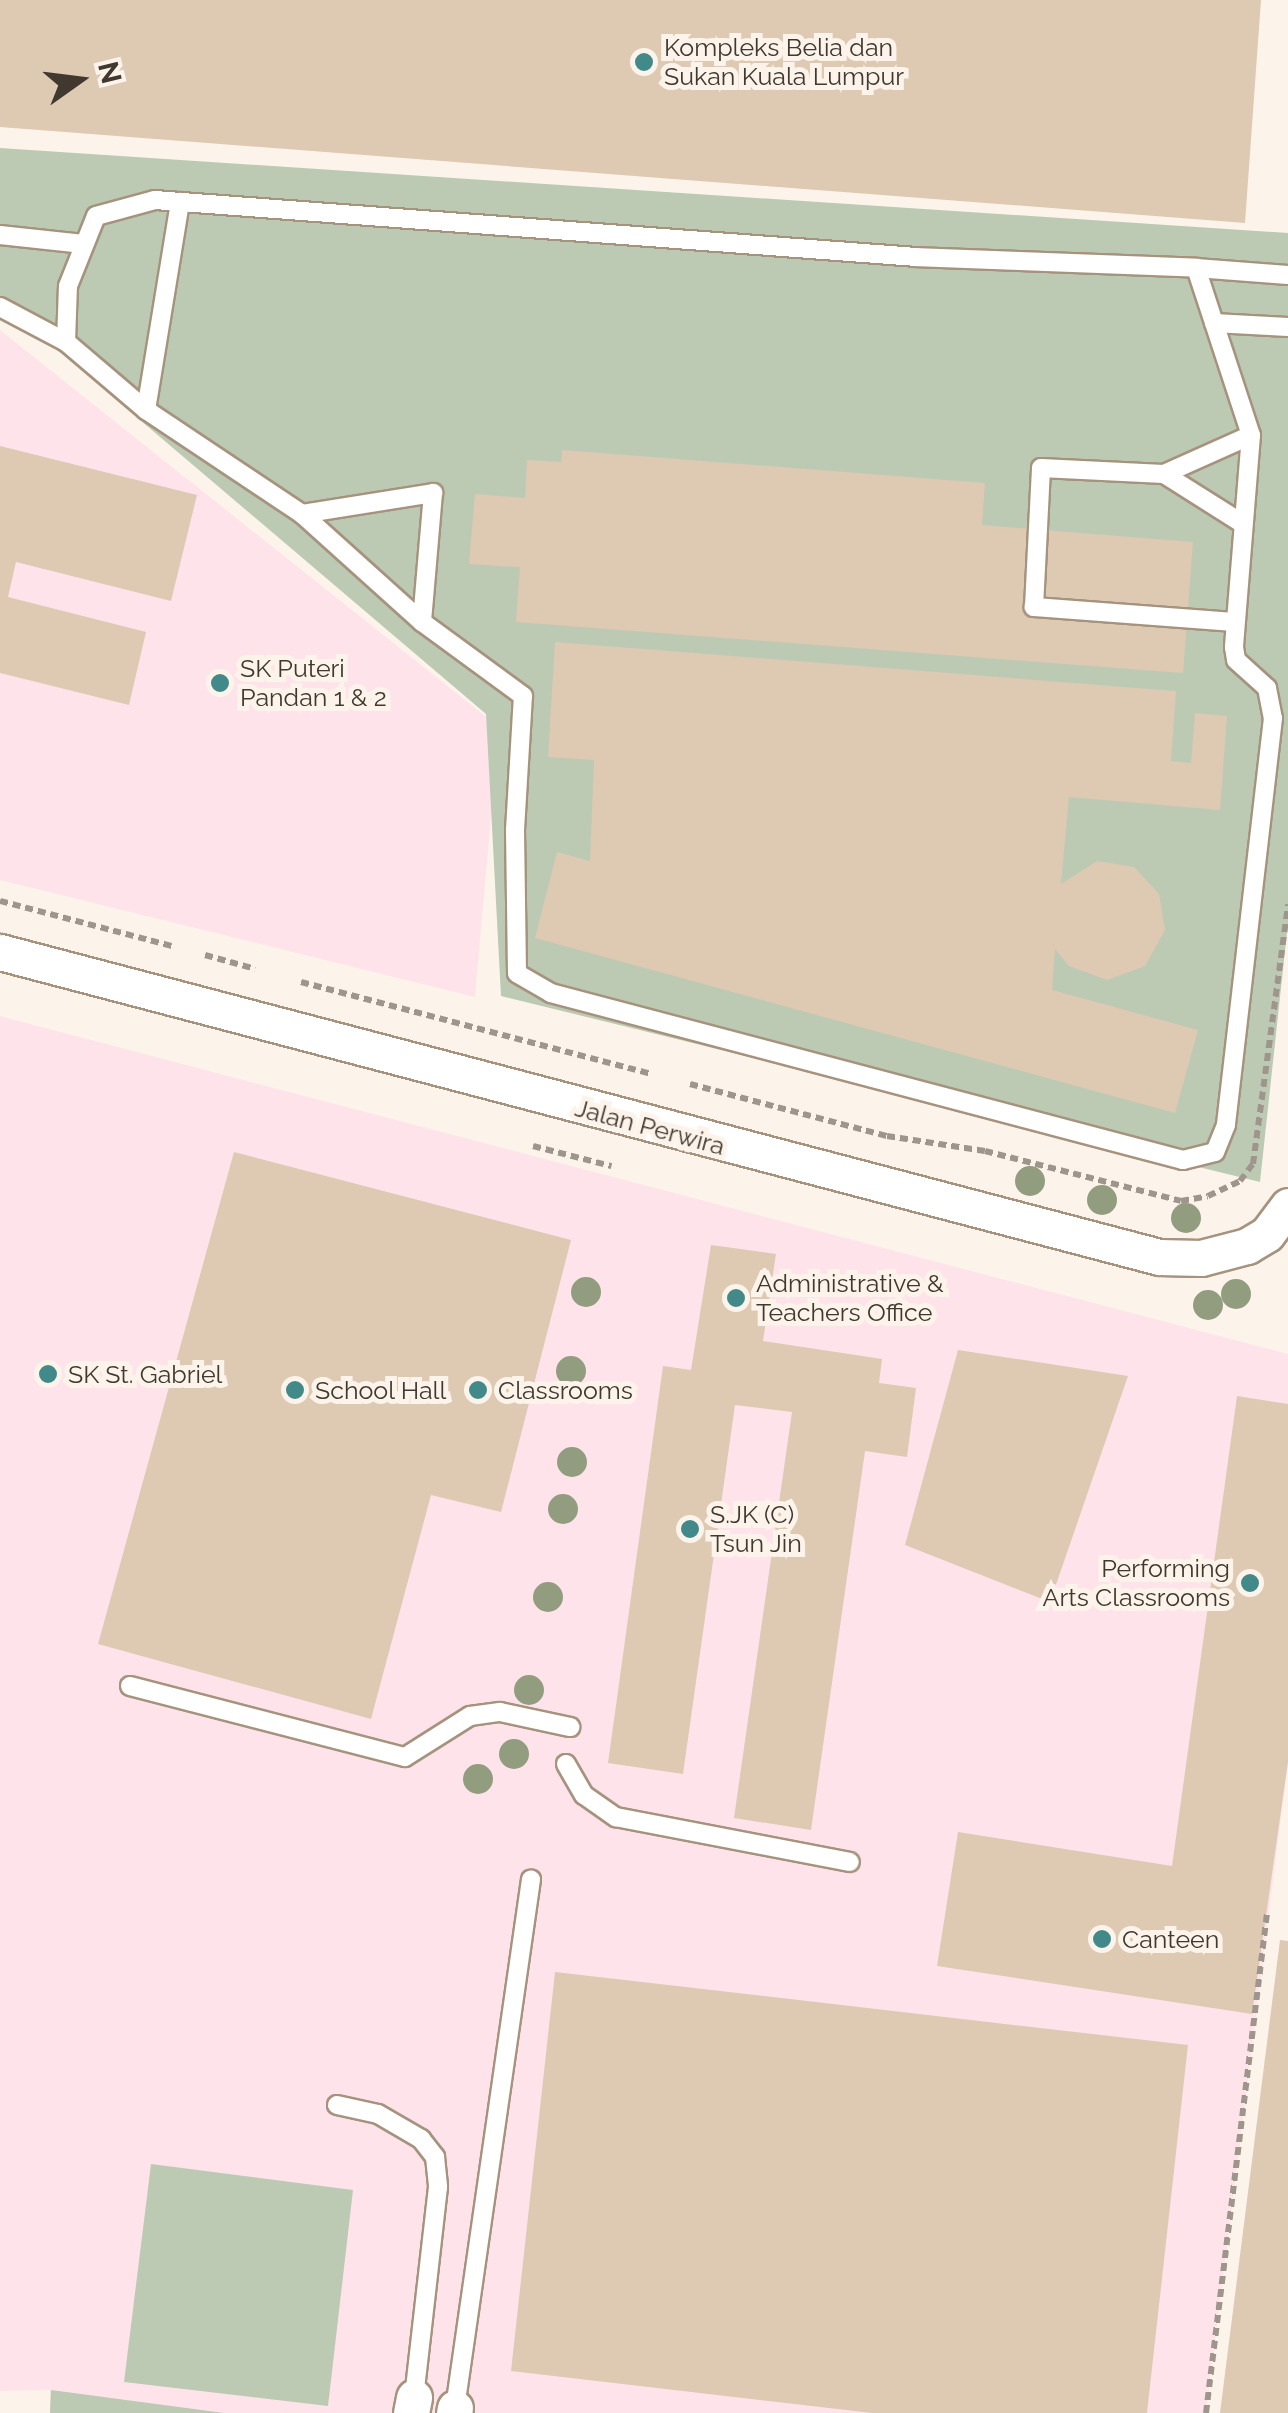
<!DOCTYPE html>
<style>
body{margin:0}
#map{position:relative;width:1288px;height:2413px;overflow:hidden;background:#fcf4eb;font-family:Raleway,sans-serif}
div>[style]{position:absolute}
.industrial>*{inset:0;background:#fee4ea}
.green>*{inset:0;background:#bccab3}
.building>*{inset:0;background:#dec9b3}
.path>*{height:6px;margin-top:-3px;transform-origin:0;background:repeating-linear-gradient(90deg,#9e968d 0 8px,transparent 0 13px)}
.roads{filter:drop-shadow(2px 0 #a6937e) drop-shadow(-2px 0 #a6937e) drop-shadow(0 2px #a6937e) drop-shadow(0 -2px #a6937e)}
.service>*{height:18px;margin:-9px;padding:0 9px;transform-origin:9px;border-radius:9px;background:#fff}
.minor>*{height:35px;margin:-17.5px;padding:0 17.5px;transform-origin:17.5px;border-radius:17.5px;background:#fff}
.trees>*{width:30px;height:30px;margin:-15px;border-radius:50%;background:#929d7f}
.dots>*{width:28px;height:28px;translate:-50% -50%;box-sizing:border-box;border:5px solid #fcf4eb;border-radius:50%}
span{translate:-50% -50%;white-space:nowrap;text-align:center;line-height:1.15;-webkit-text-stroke:10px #fcf4eb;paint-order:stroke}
.poi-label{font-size:25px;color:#413930}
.left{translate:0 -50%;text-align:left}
.right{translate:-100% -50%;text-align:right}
.street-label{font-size:25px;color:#413930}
.north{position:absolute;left:30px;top:30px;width:100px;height:100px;-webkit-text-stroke:8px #fcf4eb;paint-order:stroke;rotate:76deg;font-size:28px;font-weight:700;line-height:40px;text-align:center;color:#413930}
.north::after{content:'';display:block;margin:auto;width:35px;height:45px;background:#413930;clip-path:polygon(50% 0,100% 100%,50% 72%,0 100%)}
</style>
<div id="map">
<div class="industrial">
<i style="clip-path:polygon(0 330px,499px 727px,475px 997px,0 880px)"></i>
<i style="clip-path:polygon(0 1016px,1288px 1354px,1288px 1762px,1206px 2413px,50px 2413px,50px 2390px,0 2391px)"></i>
</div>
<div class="green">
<i style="clip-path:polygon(0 148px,1288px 233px,1288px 923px,1260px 1182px,501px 996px,486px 714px,0 301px)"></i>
<i style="clip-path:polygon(151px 2164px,353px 2190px,328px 2406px,124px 2382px)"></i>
<i style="clip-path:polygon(51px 2390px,224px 2413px,50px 2413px)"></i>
</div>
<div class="building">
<i style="clip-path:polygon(0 0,1261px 0,1245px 223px,0 127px)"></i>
<i style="clip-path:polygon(0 446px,197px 495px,171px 601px,16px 562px,8px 597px,146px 632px,129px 705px,0 673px)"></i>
<i style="clip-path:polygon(562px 450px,985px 483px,982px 525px,1193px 542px,1183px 673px,516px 622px,520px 567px,469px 564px,475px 494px,525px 498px,527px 460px,561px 462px)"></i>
<i style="clip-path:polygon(555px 642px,1176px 691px,1171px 761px,1191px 763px,1195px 713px,1227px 716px,1220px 810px,1069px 797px,1061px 884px,1097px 861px,1134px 867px,1159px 894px,1165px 930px,1145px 966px,1107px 980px,1069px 966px,1055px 949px,1052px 990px,1198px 1030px,1175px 1113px,535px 938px,557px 852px,590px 861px,594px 760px,548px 757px)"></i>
<i style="clip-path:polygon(234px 1152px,571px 1240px,501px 1512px,431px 1495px,371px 1719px,98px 1644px)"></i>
<i style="clip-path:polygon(711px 1245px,776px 1254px,763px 1341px,882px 1359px,879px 1383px,916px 1388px,907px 1457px,865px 1451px,811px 1830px,734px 1818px,792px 1412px,735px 1405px,683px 1774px,608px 1763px,663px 1366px,691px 1370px)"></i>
<i style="clip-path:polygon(958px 1350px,1128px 1376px,1050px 1602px,905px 1545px)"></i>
<i style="clip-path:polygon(1237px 1396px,1288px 1404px,1288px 1762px,1252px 2014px,937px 1966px,958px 1832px,1172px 1866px)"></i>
<i style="clip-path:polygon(1280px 1940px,1288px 1941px,1288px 2413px,1220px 2413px)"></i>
<i style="clip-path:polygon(555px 1972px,1188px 2045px,1147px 2413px,872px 2413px,511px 2371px)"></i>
</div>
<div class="path">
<i style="left:0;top:901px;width:181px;rotate:14.7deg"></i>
<i style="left:205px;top:955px;width:52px;rotate:15.6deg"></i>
<i style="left:301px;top:982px;width:362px;rotate:14.7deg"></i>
<i style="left:690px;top:1084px;width:204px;rotate:14.8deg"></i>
<i style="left:887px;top:1136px;width:99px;rotate:8.7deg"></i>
<i style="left:985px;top:1151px;width:202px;rotate:14.3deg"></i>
<i style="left:1181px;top:1201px;width:27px;rotate:-10deg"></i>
<i style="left:1208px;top:1196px;width:35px;rotate:-25deg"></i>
<i style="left:1240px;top:1181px;width:21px;rotate:-53deg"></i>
<i style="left:1253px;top:1164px;width:262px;rotate:-82.3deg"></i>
<i style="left:533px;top:1146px;width:81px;rotate:14.4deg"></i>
<i style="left:1206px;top:2413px;width:504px;rotate:-83.04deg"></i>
</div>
<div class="roads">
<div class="service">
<i style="left:155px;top:200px;width:763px;rotate:4.28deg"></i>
<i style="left:916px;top:257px;width:280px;rotate:2.2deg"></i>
<i style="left:1196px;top:268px;width:176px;rotate:71.8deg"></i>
<i style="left:1251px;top:435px;width:213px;rotate:94.6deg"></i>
<i style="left:1234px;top:647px;width:13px;rotate:81deg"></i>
<i style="left:1236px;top:660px;width:42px;rotate:42.1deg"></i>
<i style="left:1267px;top:688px;width:31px;rotate:79deg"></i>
<i style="left:1273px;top:718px;width:410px;rotate:96.6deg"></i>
<i style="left:1226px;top:1125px;width:29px;rotate:112deg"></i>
<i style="left:1215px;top:1152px;width:33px;rotate:166deg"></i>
<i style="left:1183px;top:1160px;width:654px;rotate:-165.2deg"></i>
<i style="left:551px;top:993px;width:39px;rotate:-150deg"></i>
<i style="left:517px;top:973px;width:143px;rotate:-90.8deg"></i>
<i style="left:515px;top:830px;width:134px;rotate:-86.6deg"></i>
<i style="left:523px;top:696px;width:125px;rotate:-143.8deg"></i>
<i style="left:422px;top:622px;width:161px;rotate:-138deg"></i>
<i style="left:302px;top:514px;width:187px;rotate:-146.3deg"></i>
<i style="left:146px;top:410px;width:105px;rotate:-139.6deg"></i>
<i style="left:66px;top:342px;width:56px;rotate:-88deg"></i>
<i style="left:68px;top:286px;width:75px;rotate:-68.2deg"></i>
<i style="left:96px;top:216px;width:61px;rotate:-15.2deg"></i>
<i style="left:0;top:235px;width:84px;rotate:6.1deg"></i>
<i style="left:1196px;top:268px;width:92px;rotate:4.4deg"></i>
<i style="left:0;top:307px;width:75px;rotate:27.9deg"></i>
<i style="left:1214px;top:323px;width:74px;rotate:3.1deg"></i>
<i style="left:146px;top:410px;width:211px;rotate:-80.7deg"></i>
<i style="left:1164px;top:474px;width:93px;rotate:32.3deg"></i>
<i style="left:302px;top:514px;width:133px;rotate:-9.1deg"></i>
<i style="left:433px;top:493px;width:129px;rotate:94.9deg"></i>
<i style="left:1235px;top:622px;width:202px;rotate:-175.7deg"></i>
<i style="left:1034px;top:607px;width:139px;rotate:-87.1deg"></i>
<i style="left:1041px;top:468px;width:123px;rotate:2.8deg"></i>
<i style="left:1164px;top:474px;width:95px;rotate:-24.1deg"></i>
<i style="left:130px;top:1686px;width:284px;rotate:14.5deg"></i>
<i style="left:405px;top:1757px;width:77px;rotate:-32.2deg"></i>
<i style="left:470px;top:1716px;width:30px;rotate:-8deg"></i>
<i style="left:500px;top:1712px;width:72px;rotate:12.1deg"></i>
<i style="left:566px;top:1764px;width:36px;rotate:60deg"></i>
<i style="left:584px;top:1795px;width:39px;rotate:35deg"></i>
<i style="left:616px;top:1817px;width:238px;rotate:10.9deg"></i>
<i style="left:337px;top:2105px;width:42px;rotate:12.4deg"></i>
<i style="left:378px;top:2114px;width:50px;rotate:30.2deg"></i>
<i style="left:421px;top:2139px;width:23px;rotate:52deg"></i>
<i style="left:435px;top:2157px;width:30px;rotate:84deg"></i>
<i style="left:438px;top:2187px;width:211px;rotate:96.5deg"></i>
<i style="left:455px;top:2408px;width:534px;rotate:-81.82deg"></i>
</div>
<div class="minor">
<i style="left:0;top:952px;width:1198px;rotate:14.74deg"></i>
<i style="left:1159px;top:1257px;width:42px;rotate:1.4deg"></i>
<i style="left:1201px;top:1258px;width:48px;rotate:-14.6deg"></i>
<i style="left:1247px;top:1246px;width:23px;rotate:-31deg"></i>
<i style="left:1267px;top:1234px;width:35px;rotate:-53deg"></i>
<i style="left:411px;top:2413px;width:16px;rotate:-79deg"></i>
<i style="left:454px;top:2413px;width:5px;rotate:-79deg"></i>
</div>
</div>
<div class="trees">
<i style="left:1030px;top:1181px"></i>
<i style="left:1102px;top:1200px"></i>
<i style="left:1186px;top:1218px"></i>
<i style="left:586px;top:1292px"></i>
<i style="left:1236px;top:1294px"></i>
<i style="left:1208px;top:1305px"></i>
<i style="left:571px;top:1371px"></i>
<i style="left:572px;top:1462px"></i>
<i style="left:563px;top:1509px"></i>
<i style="left:548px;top:1597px"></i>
<i style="left:529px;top:1690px"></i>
<i style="left:514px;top:1754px"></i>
<i style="left:478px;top:1779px"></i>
</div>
<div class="dots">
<i style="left:644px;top:62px;background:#418a89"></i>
<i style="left:220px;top:683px;background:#418a89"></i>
<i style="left:736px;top:1298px;background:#418a89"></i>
<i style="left:48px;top:1374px;background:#418a89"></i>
<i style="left:295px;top:1390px;background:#418a89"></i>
<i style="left:478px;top:1390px;background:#418a89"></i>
<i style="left:690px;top:1529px;background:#418a89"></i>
<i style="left:1250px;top:1583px;background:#418a89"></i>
<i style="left:1102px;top:1939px;background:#418a89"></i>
</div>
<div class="poi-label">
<span class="left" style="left:664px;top:62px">Kompleks Belia dan<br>Sukan Kuala Lumpur</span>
<span class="left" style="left:240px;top:683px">SK Puteri<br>Pandan 1 &amp; 2</span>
<span class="left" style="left:756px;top:1298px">Administrative &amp;<br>Teachers Office</span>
<span class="left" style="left:68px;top:1374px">SK St. Gabriel</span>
<span class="left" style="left:315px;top:1390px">School Hall</span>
<span class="left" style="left:498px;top:1390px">Classrooms</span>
<span class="left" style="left:710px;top:1529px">S.JK (C)<br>Tsun Jin</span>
<span class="right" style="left:1230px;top:1583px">Performing<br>Arts Classrooms</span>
<span class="left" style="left:1122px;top:1939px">Canteen</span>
</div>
<div class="street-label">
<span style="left:650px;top:1127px;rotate:15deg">Jalan Perwira</span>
</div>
<div class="north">N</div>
</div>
